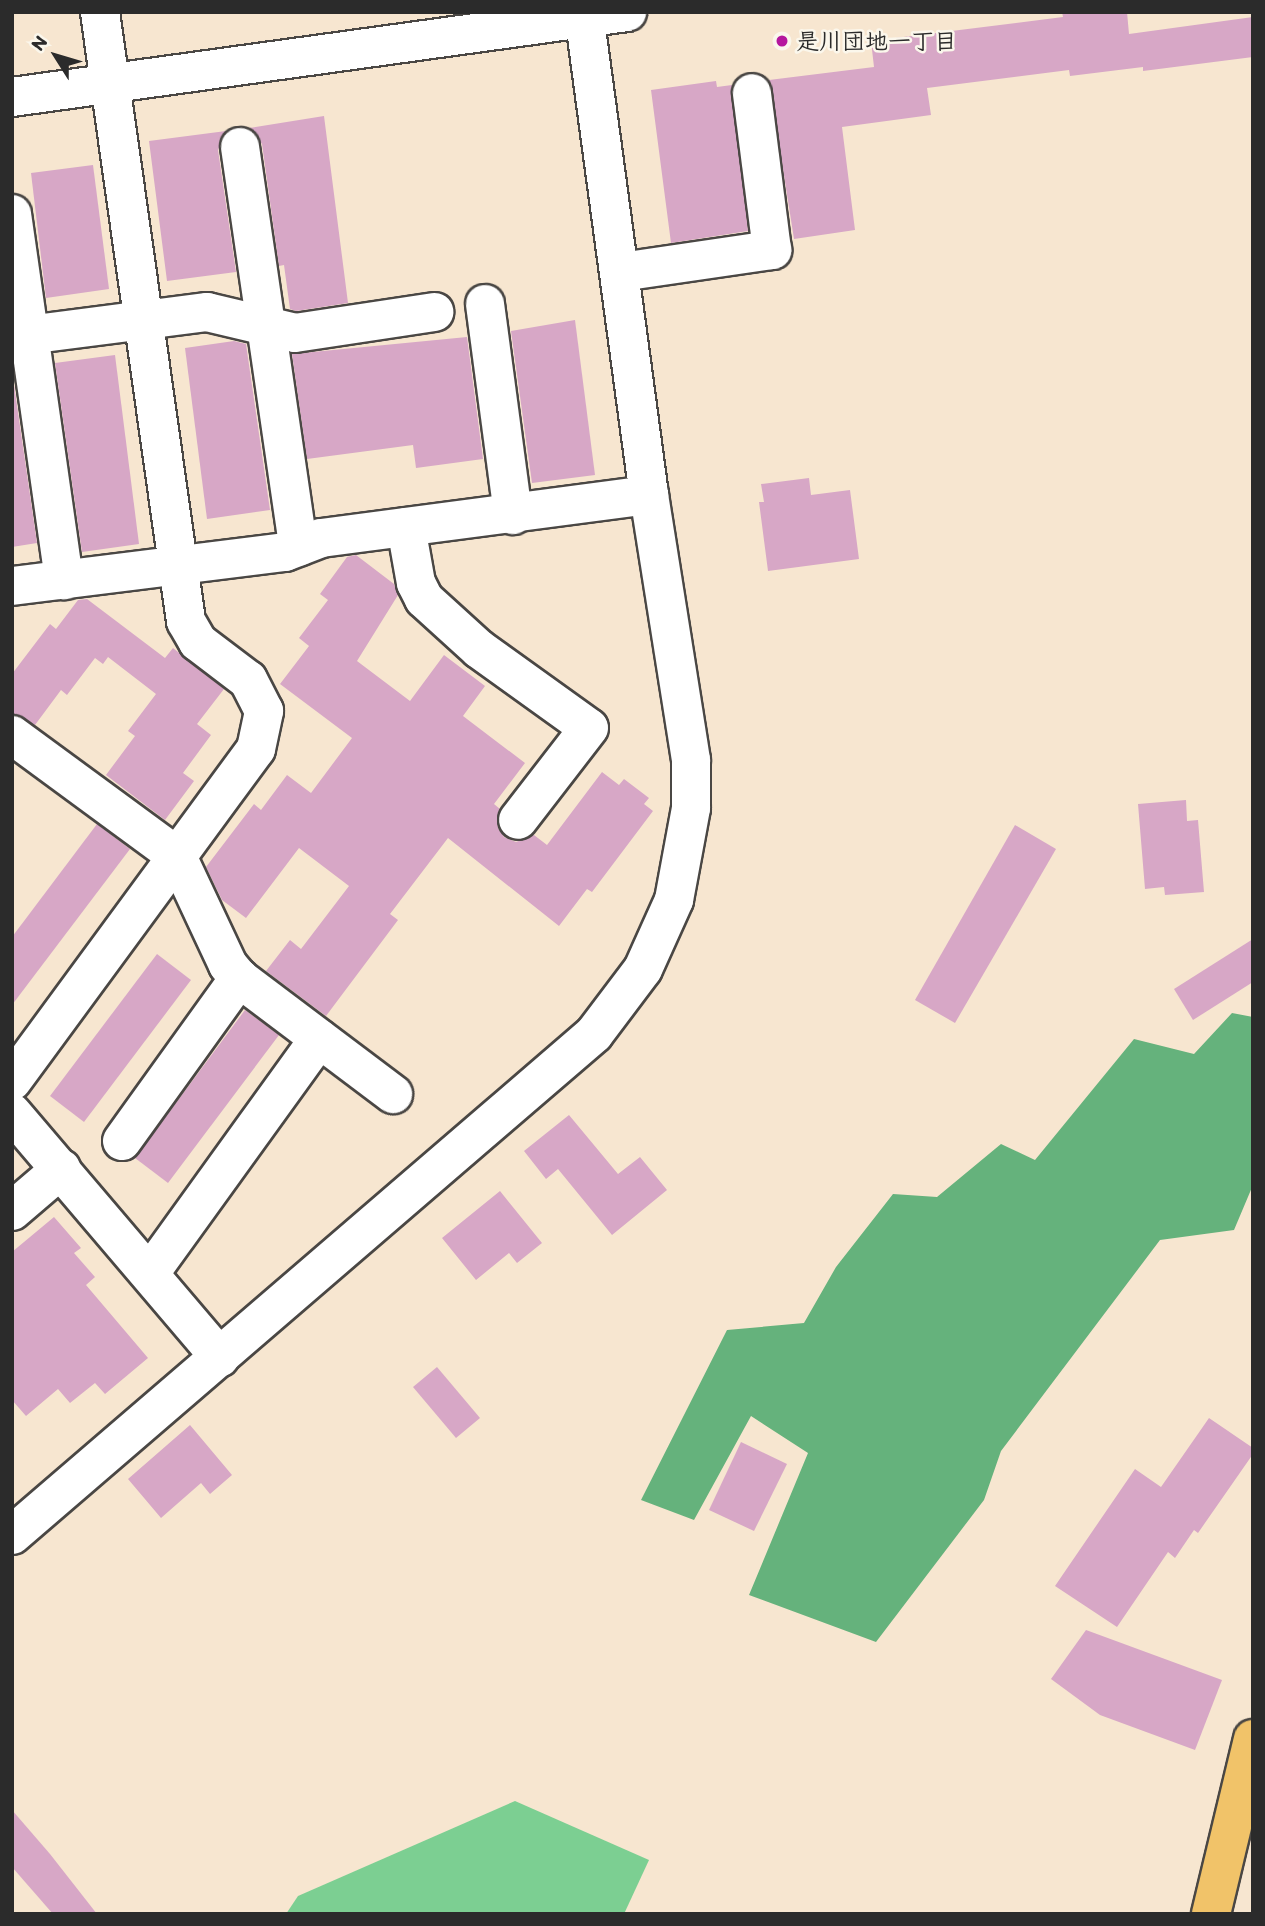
<!DOCTYPE html>
<meta charset="utf-8">
<style>
body{margin:0}
#map{position:relative;width:1265px;height:1926px;overflow:hidden;background:#f7e6d0;font-family:Itim,"Klee One",sans-serif}
div>[style]{position:absolute}
.green>*{inset:0;background:#7ccf92}
.forest>*{inset:0;background:#65b27c}
.building>*{inset:0;background:#d7a7c6}
.roads{filter:drop-shadow(2px 0 #4a4744) drop-shadow(-2px 0 #4a4744) drop-shadow(0 2px #4a4744) drop-shadow(0 -2px #4a4744)}
.minor>*{height:38px;margin:-19px;padding:0 19px;transform-origin:19px;border-radius:19px;background:#fff}
.major>*{height:38px;margin:-19px;padding:0 19px;transform-origin:19px;border-radius:19px;background:#f1c369}
.dots>*{width:19px;height:19px;translate:-50% -50%;box-sizing:border-box;border:4px solid #fbf7ec;border-radius:50%}
span{translate:-50% -50%;white-space:nowrap;text-align:center;line-height:1.15;-webkit-text-stroke:5px #fbf7ec;paint-order:stroke}
.poi-label{font-size:23px;color:#2b2b2b;font-weight:700}
.left{translate:0 -50%;text-align:left}
.frame{position:absolute;inset:0;border:14px solid #2b2b2b;pointer-events:none}
.north{position:absolute;left:21px;top:21px;width:70px;height:70px;-webkit-text-stroke:5px #fbf7ec;paint-order:stroke;rotate:307deg;font-size:19px;font-weight:700;line-height:28px;text-align:center;color:#2b2b2b}
.north::after{content:'';display:block;margin:auto;width:24px;height:32px;background:#2b2b2b;clip-path:polygon(50% 0,100% 100%,50% 72%,0 100%)}
</style>
<div id="map">
<div class="green">
<i style="clip-path:polygon(515px 1801px,649px 1860px,624px 1914px,286px 1914px,298px 1896px)"></i>
</div>
<div class="forest">
<i style="clip-path:polygon(1232px 1013px,1253px 1017px,1253px 1185px,1234px 1230px,1160px 1240px,1001px 1451px,984px 1500px,876px 1642px,749px 1595px,808px 1453px,751px 1416px,694px 1520px,641px 1500px,727px 1330px,804px 1323px,836px 1267px,893px 1194px,937px 1197px,1001px 1144px,1035px 1160px,1134px 1039px,1194px 1054px)"></i>
</div>
<div class="building">
<i style="clip-path:polygon(1062px 12px,1127px 12px,1129px 34px,1253px 17px,1253px 57px,1143px 71px,1143px 67px,1070px 76px,1069px 70px,927px 88px,931px 115px,842px 127px,855px 230px,794px 239px,769px 80px,874px 67px,871px 41px,1063px 17px)"></i>
<i style="clip-path:polygon(716px 81px,717px 87px,732px 85px,748px 231px,671px 243px,651px 90px)"></i>
<i style="clip-path:polygon(324px 116px,348px 303px,296px 311px,290px 309px,284px 265px,279px 266px,262px 144px,249px 128px)"></i>
<i style="clip-path:polygon(226px 131px,218px 150px,236px 272px,167px 281px,149px 141px)"></i>
<i style="clip-path:polygon(93px 165px,109px 289px,46px 298px,31px 173px)"></i>
<i style="clip-path:polygon(575px 320px,595px 475px,532px 483px,511px 331px)"></i>
<i style="clip-path:polygon(467px 337px,483px 459px,416px 468px,413px 445px,307px 459px,292px 354px)"></i>
<i style="clip-path:polygon(234px 341px,246px 344px,270px 510px,207px 519px,185px 348px)"></i>
<i style="clip-path:polygon(115px 355px,139px 544px,82px 552px,55px 363px)"></i>
<i style="clip-path:polygon(12px 371px,37px 543px,12px 547px)"></i>
<i style="clip-path:polygon(809px 478px,811px 495px,850px 490px,859px 559px,768px 571px,759px 502px,764px 502px,761px 484px)"></i>
<i style="clip-path:polygon(356px 555px,394px 584px,398px 595px,357px 661px,410px 701px,444px 655px,485px 686px,463px 716px,525px 763px,494px 804px,500px 809px,498px 828px,504px 837px,516px 842px,534px 835px,547px 845px,602px 772px,619px 785px,624px 779px,649px 798px,644px 804px,653px 811px,592px 892px,587px 889px,559px 926px,448px 838px,390px 914px,398px 920px,326px 1016px,266px 971px,290px 940px,301px 949px,349px 886px,299px 848px,246px 918px,222px 900px,206px 867px,254px 804px,261px 810px,287px 775px,311px 793px,352px 738px,280px 684px,309px 646px,299px 638px,328px 600px,320px 594px,347px 557px)"></i>
<i style="clip-path:polygon(87px 599px,165px 658px,173px 648px,224px 689px,197px 724px,211px 735px,183px 773px,194px 781px,165px 820px,106px 775px,135px 736px,128px 731px,156px 694px,108px 657px,103px 664px,95px 658px,67px 695px,61px 690px,35px 725px,12px 713px,12px 674px,50px 624px,56px 629px,78px 600px)"></i>
<i style="clip-path:polygon(1186px 800px,1187px 821px,1198px 820px,1204px 892px,1165px 895px,1164px 887px,1145px 889px,1138px 804px)"></i>
<i style="clip-path:polygon(97px 824px,130px 849px,12px 1005px,12px 937px)"></i>
<i style="clip-path:polygon(1015px 825px,1056px 849px,955px 1023px,915px 1000px)"></i>
<i style="clip-path:polygon(1253px 939px,1253px 982px,1193px 1020px,1174px 989px)"></i>
<i style="clip-path:polygon(157px 954px,191px 980px,84px 1122px,50px 1096px)"></i>
<i style="clip-path:polygon(245px 1010px,279px 1035px,168px 1183px,135px 1158px)"></i>
<i style="clip-path:polygon(569px 1115px,618px 1174px,640px 1157px,667px 1190px,612px 1235px,558px 1169px,546px 1179px,524px 1151px)"></i>
<i style="clip-path:polygon(500px 1191px,542px 1243px,517px 1263px,509px 1253px,476px 1280px,442px 1238px)"></i>
<i style="clip-path:polygon(54px 1217px,81px 1248px,74px 1253px,95px 1277px,86px 1285px,148px 1358px,105px 1394px,95px 1383px,70px 1403px,58px 1389px,26px 1416px,12px 1400px,12px 1252px)"></i>
<i style="clip-path:polygon(437px 1367px,480px 1418px,456px 1438px,413px 1387px)"></i>
<i style="clip-path:polygon(1209px 1418px,1253px 1448px,1253px 1454px,1198px 1533px,1194px 1530px,1175px 1558px,1168px 1552px,1117px 1627px,1055px 1586px,1135px 1469px,1161px 1487px)"></i>
<i style="clip-path:polygon(190px 1425px,232px 1475px,210px 1494px,201px 1483px,161px 1518px,128px 1479px)"></i>
<i style="clip-path:polygon(741px 1442px,787px 1464px,754px 1531px,709px 1510px)"></i>
<i style="clip-path:polygon(1086px 1630px,1222px 1680px,1195px 1750px,1100px 1715px,1051px 1679px)"></i>
<i style="clip-path:polygon(12px 1810px,50px 1854px,97px 1914px,53px 1914px,12px 1867px)"></i>
</div>
<div class="roads">
<div class="minor">
<i style="left:12px;top:97px;width:621px;rotate:-7.87deg"></i>
<i style="left:240px;top:147px;width:404px;rotate:81.7deg"></i>
<i style="left:12px;top:214px;width:370px;rotate:81.9deg"></i>
<i style="left:621px;top:272px;width:153px;rotate:-8.3deg"></i>
<i style="left:772px;top:250px;width:158px;rotate:-97.3deg"></i>
<i style="left:485px;top:304px;width:213px;rotate:82.4deg"></i>
<i style="left:12px;top:337px;width:197px;rotate:-7.3deg"></i>
<i style="left:207px;top:312px;width:90px;rotate:13.4deg"></i>
<i style="left:295px;top:333px;width:141px;rotate:-8.6deg"></i>
<i style="left:406px;top:527px;width:57px;rotate:79.9deg"></i>
<i style="left:416px;top:583px;width:18px;rotate:63deg"></i>
<i style="left:424px;top:599px;width:74px;rotate:42.3deg"></i>
<i style="left:479px;top:649px;width:135px;rotate:35.7deg"></i>
<i style="left:589px;top:728px;width:116px;rotate:127.7deg"></i>
<i style="left:12px;top:586px;width:275px;rotate:-7.1deg"></i>
<i style="left:285px;top:552px;width:39px;rotate:-21deg"></i>
<i style="left:321px;top:538px;width:331px;rotate:-7.5deg"></i>
<i style="left:12px;top:735px;width:205px;rotate:36.3deg"></i>
<i style="left:177px;top:856px;width:120px;rotate:64.9deg"></i>
<i style="left:228px;top:965px;width:17px;rotate:50deg"></i>
<i style="left:239px;top:978px;width:193px;rotate:37deg"></i>
<i style="left:12px;top:1081px;width:412px;rotate:-53.7deg"></i>
<i style="left:256px;top:749px;width:39px;rotate:-78deg"></i>
<i style="left:264px;top:711px;width:35px;rotate:-117deg"></i>
<i style="left:248px;top:680px;width:63px;rotate:-142.8deg"></i>
<i style="left:198px;top:642px;width:24px;rotate:-120deg"></i>
<i style="left:186px;top:621px;width:615px;rotate:-98.04deg"></i>
<i style="left:12px;top:1113px;width:321px;rotate:49.6deg"></i>
<i style="left:122px;top:1141px;width:201px;rotate:-54.3deg"></i>
<i style="left:12px;top:1211px;width:65px;rotate:-40.6deg"></i>
<i style="left:150px;top:1273px;width:289px;rotate:-54.2deg"></i>
<i style="left:12px;top:1535px;width:768px;rotate:-40.72deg"></i>
<i style="left:594px;top:1034px;width:81px;rotate:-53deg"></i>
<i style="left:643px;top:969px;width:76px;rotate:-65.8deg"></i>
<i style="left:674px;top:900px;width:94px;rotate:-79.5deg"></i>
<i style="left:691px;top:808px;width:48px;rotate:-90deg"></i>
<i style="left:691px;top:760px;width:268px;rotate:-99deg"></i>
<i style="left:649px;top:495px;width:487px;rotate:-97.7deg"></i>
</div>
<div class="major">
<i style="left:1211px;top:1914px;width:180px;rotate:-76.5deg"></i>
</div>
</div>
<div class="dots">
<i style="left:782px;top:41px;background:#b5179e"></i>
</div>
<div class="poi-label">
<span class="left" style="left:796px;top:41px">是川団地一丁目</span>
</div>
<div class="frame"></div>
<div class="north">N</div>
</div>
